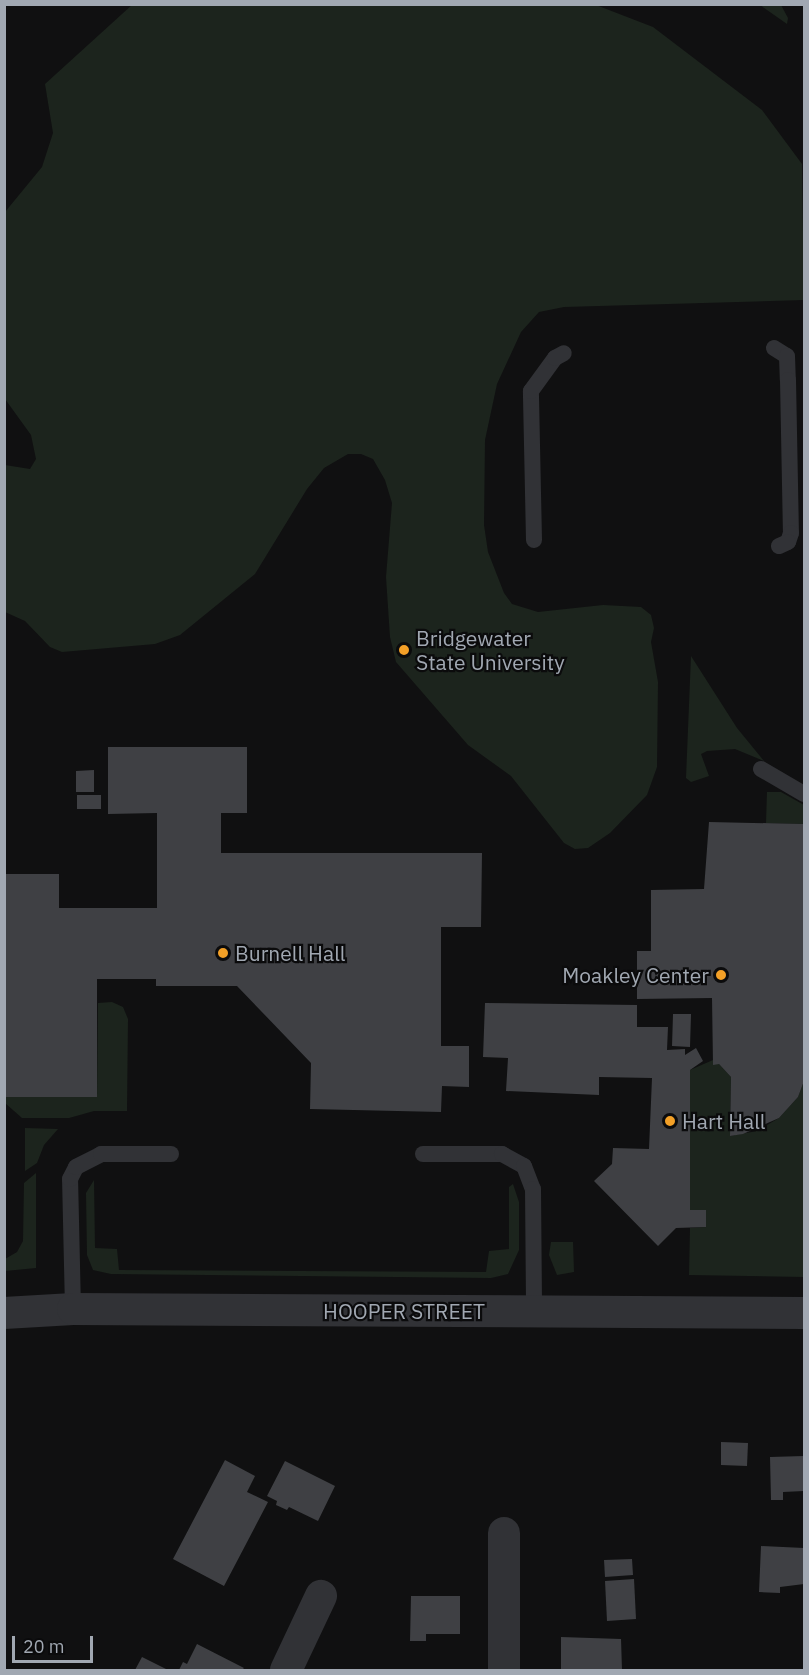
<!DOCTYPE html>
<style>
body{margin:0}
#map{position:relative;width:809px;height:1675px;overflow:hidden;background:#101011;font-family:"IBM Plex Sans",sans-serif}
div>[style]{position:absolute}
.green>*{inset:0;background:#1c241d}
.building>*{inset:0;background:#3f4044}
.service>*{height:16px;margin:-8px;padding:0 8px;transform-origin:8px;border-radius:8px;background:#313236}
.minor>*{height:32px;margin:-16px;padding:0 16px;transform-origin:16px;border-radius:16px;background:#313236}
.dots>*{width:16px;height:16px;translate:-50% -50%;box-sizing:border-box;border:3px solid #0b0b0c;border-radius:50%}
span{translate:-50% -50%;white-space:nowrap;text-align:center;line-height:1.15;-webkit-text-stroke:4.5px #0b0b0c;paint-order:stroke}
.poi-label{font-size:21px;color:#a1a8b2}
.left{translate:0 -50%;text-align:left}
.right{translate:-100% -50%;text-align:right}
.street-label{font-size:21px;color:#a1a8b2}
.frame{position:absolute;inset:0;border:6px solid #a1a8b2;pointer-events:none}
.scale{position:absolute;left:12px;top:1636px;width:81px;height:27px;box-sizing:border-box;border:3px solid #a1a8b2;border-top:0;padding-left:8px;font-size:18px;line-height:21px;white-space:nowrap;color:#a1a8b2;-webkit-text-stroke:4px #0b0b0c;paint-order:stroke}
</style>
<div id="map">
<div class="green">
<i style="clip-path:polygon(133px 4px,596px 5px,653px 27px,762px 110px,802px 164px,804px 300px,564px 307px,539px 312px,521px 332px,497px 384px,485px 440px,484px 525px,488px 552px,504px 593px,512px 604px,538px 612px,603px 605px,641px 607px,651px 615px,654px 628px,651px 642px,658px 682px,657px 767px,647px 795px,610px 833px,588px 848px,575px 849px,564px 843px,511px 776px,468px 745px,396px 662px,390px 637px,386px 577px,392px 503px,385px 480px,373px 459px,361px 454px,348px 454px,324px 468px,307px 489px,255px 574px,180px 635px,155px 644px,62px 652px,50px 647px,25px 621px,5px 612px,5px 465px,30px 469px,36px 459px,31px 435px,5px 399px,5px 212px,42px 167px,53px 133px,45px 84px)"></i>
<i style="clip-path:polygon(760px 5px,781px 5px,788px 18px,787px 24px)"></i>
<i style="clip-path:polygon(691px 656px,737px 728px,764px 761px,735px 749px,707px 751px,701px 754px,709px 776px,691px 782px,686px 778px)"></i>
<i style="clip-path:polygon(767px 792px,781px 792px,804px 805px,804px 824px,766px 823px)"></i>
<i style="clip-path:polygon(112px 1002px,123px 1007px,128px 1019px,127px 1111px,94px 1111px,69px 1118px,22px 1118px,5px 1103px,5px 1097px,97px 1097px,98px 1003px)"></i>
<i style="clip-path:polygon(713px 1060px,713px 1064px,719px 1064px,731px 1077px,730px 1136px,757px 1131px,779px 1118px,798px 1097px,804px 1081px,804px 1277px,689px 1275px,690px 1228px,706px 1227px,705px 1210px,690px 1210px,690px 1070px)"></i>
<i style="clip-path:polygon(25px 1128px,58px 1129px,44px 1145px,37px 1163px,25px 1171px)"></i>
<i style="clip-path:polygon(36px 1173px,36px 1268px,5px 1271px,5px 1259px,17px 1252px,23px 1241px,24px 1183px)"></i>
<i style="clip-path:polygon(94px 1180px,95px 1248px,117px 1249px,119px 1270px,486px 1272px,489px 1251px,509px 1249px,509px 1187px,513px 1184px,519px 1202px,519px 1250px,508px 1274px,491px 1278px,111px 1274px,93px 1270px,87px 1255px,86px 1193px)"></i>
<i style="clip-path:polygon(551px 1242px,573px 1242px,574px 1272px,557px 1275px,549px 1255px)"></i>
</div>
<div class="building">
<i style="clip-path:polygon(108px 747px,247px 747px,247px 813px,221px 813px,221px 853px,482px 853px,481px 927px,441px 927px,441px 1046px,469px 1046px,469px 1087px,442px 1086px,441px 1112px,310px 1109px,311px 1063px,237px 986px,156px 986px,156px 979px,97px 979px,97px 1097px,4px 1097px,4px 874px,59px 874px,59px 908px,157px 908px,157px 813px,108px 814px)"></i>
<i style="clip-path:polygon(94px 770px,94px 792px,76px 792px,76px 771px)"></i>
<i style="clip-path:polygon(77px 795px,101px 795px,101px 809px,77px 809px)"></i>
<i style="clip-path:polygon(709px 822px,804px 824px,804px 1081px,798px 1097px,779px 1118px,743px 1134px,730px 1136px,731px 1077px,719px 1064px,713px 1065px,712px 998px,637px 999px,637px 951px,651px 951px,651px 890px,704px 889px)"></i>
<i style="clip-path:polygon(485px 1003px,637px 1005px,637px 1027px,668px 1027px,667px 1050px,685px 1049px,685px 1055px,696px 1048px,703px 1061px,690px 1070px,690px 1210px,706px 1210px,706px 1227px,676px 1228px,658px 1246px,594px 1181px,612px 1164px,613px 1148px,649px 1149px,652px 1078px,599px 1077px,599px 1095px,506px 1091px,508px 1058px,483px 1057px)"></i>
<i style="clip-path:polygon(673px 1014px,691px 1014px,690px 1047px,672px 1046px)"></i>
<i style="clip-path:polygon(721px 1442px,748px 1443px,747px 1466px,721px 1465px)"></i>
<i style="clip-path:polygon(804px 1456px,804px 1491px,783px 1492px,783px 1500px,771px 1500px,770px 1457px)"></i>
<i style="clip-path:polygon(225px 1460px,255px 1476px,247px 1492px,268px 1502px,224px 1586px,173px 1559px)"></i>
<i style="clip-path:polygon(285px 1461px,335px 1486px,318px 1521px,289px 1507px,287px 1510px,276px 1505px,277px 1501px,267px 1496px)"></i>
<i style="clip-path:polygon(761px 1546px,804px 1548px,804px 1584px,780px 1587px,780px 1593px,759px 1592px)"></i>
<i style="clip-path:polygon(632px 1559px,633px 1575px,605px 1577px,604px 1560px)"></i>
<i style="clip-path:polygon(634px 1579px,636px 1619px,607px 1621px,605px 1581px)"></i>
<i style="clip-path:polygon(411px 1596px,460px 1596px,460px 1634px,426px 1634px,426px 1641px,410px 1641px)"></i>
<i style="clip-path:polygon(561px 1637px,621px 1639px,622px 1670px,561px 1670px)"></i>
<i style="clip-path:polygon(197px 1644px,244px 1668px,242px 1670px,179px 1670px,183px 1662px,187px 1664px)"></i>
<i style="clip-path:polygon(142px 1657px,168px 1670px,135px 1670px)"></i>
</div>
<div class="service">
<i style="left:774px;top:348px;width:15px;rotate:32deg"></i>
<i style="left:787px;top:356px;width:24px;rotate:88deg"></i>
<i style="left:788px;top:380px;width:153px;rotate:88.9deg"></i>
<i style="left:791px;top:533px;width:9px;rotate:108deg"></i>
<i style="left:788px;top:542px;width:10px;rotate:156deg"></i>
<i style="left:534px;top:540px;width:149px;rotate:-91.2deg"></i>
<i style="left:531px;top:391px;width:41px;rotate:-54deg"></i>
<i style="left:555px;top:358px;width:10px;rotate:-29deg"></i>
<i style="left:761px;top:769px;width:50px;rotate:30.2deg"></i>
<i style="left:423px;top:1154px;width:79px"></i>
<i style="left:502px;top:1154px;width:25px;rotate:29deg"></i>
<i style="left:524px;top:1166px;width:25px;rotate:69deg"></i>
<i style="left:533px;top:1189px;width:123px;rotate:89.5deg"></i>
<i style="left:73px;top:1309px;width:130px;rotate:-91.3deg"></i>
<i style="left:70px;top:1179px;width:13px;rotate:-63deg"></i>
<i style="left:76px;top:1167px;width:28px;rotate:-27deg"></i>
<i style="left:101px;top:1154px;width:70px"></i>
</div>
<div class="minor">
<i style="left:4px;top:1313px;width:69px;rotate:-3.3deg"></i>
<i style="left:73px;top:1309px;width:731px;rotate:0.31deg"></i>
<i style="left:504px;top:1533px;width:137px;rotate:90deg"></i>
<i style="left:286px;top:1670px;width:82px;rotate:-64.7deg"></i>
</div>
<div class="dots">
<i style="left:404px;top:650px;background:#f3a027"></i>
<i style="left:223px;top:953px;background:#f3a027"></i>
<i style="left:721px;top:975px;background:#f3a027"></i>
<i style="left:670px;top:1121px;background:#f3a027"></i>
</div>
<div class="poi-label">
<span class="left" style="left:416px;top:650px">Bridgewater<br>State University</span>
<span class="left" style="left:235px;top:953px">Burnell Hall</span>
<span class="right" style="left:709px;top:975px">Moakley Center</span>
<span class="left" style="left:682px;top:1121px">Hart Hall</span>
</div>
<div class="street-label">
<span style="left:404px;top:1311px">HOOPER STREET</span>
</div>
<div class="frame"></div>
<div class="scale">20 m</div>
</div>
